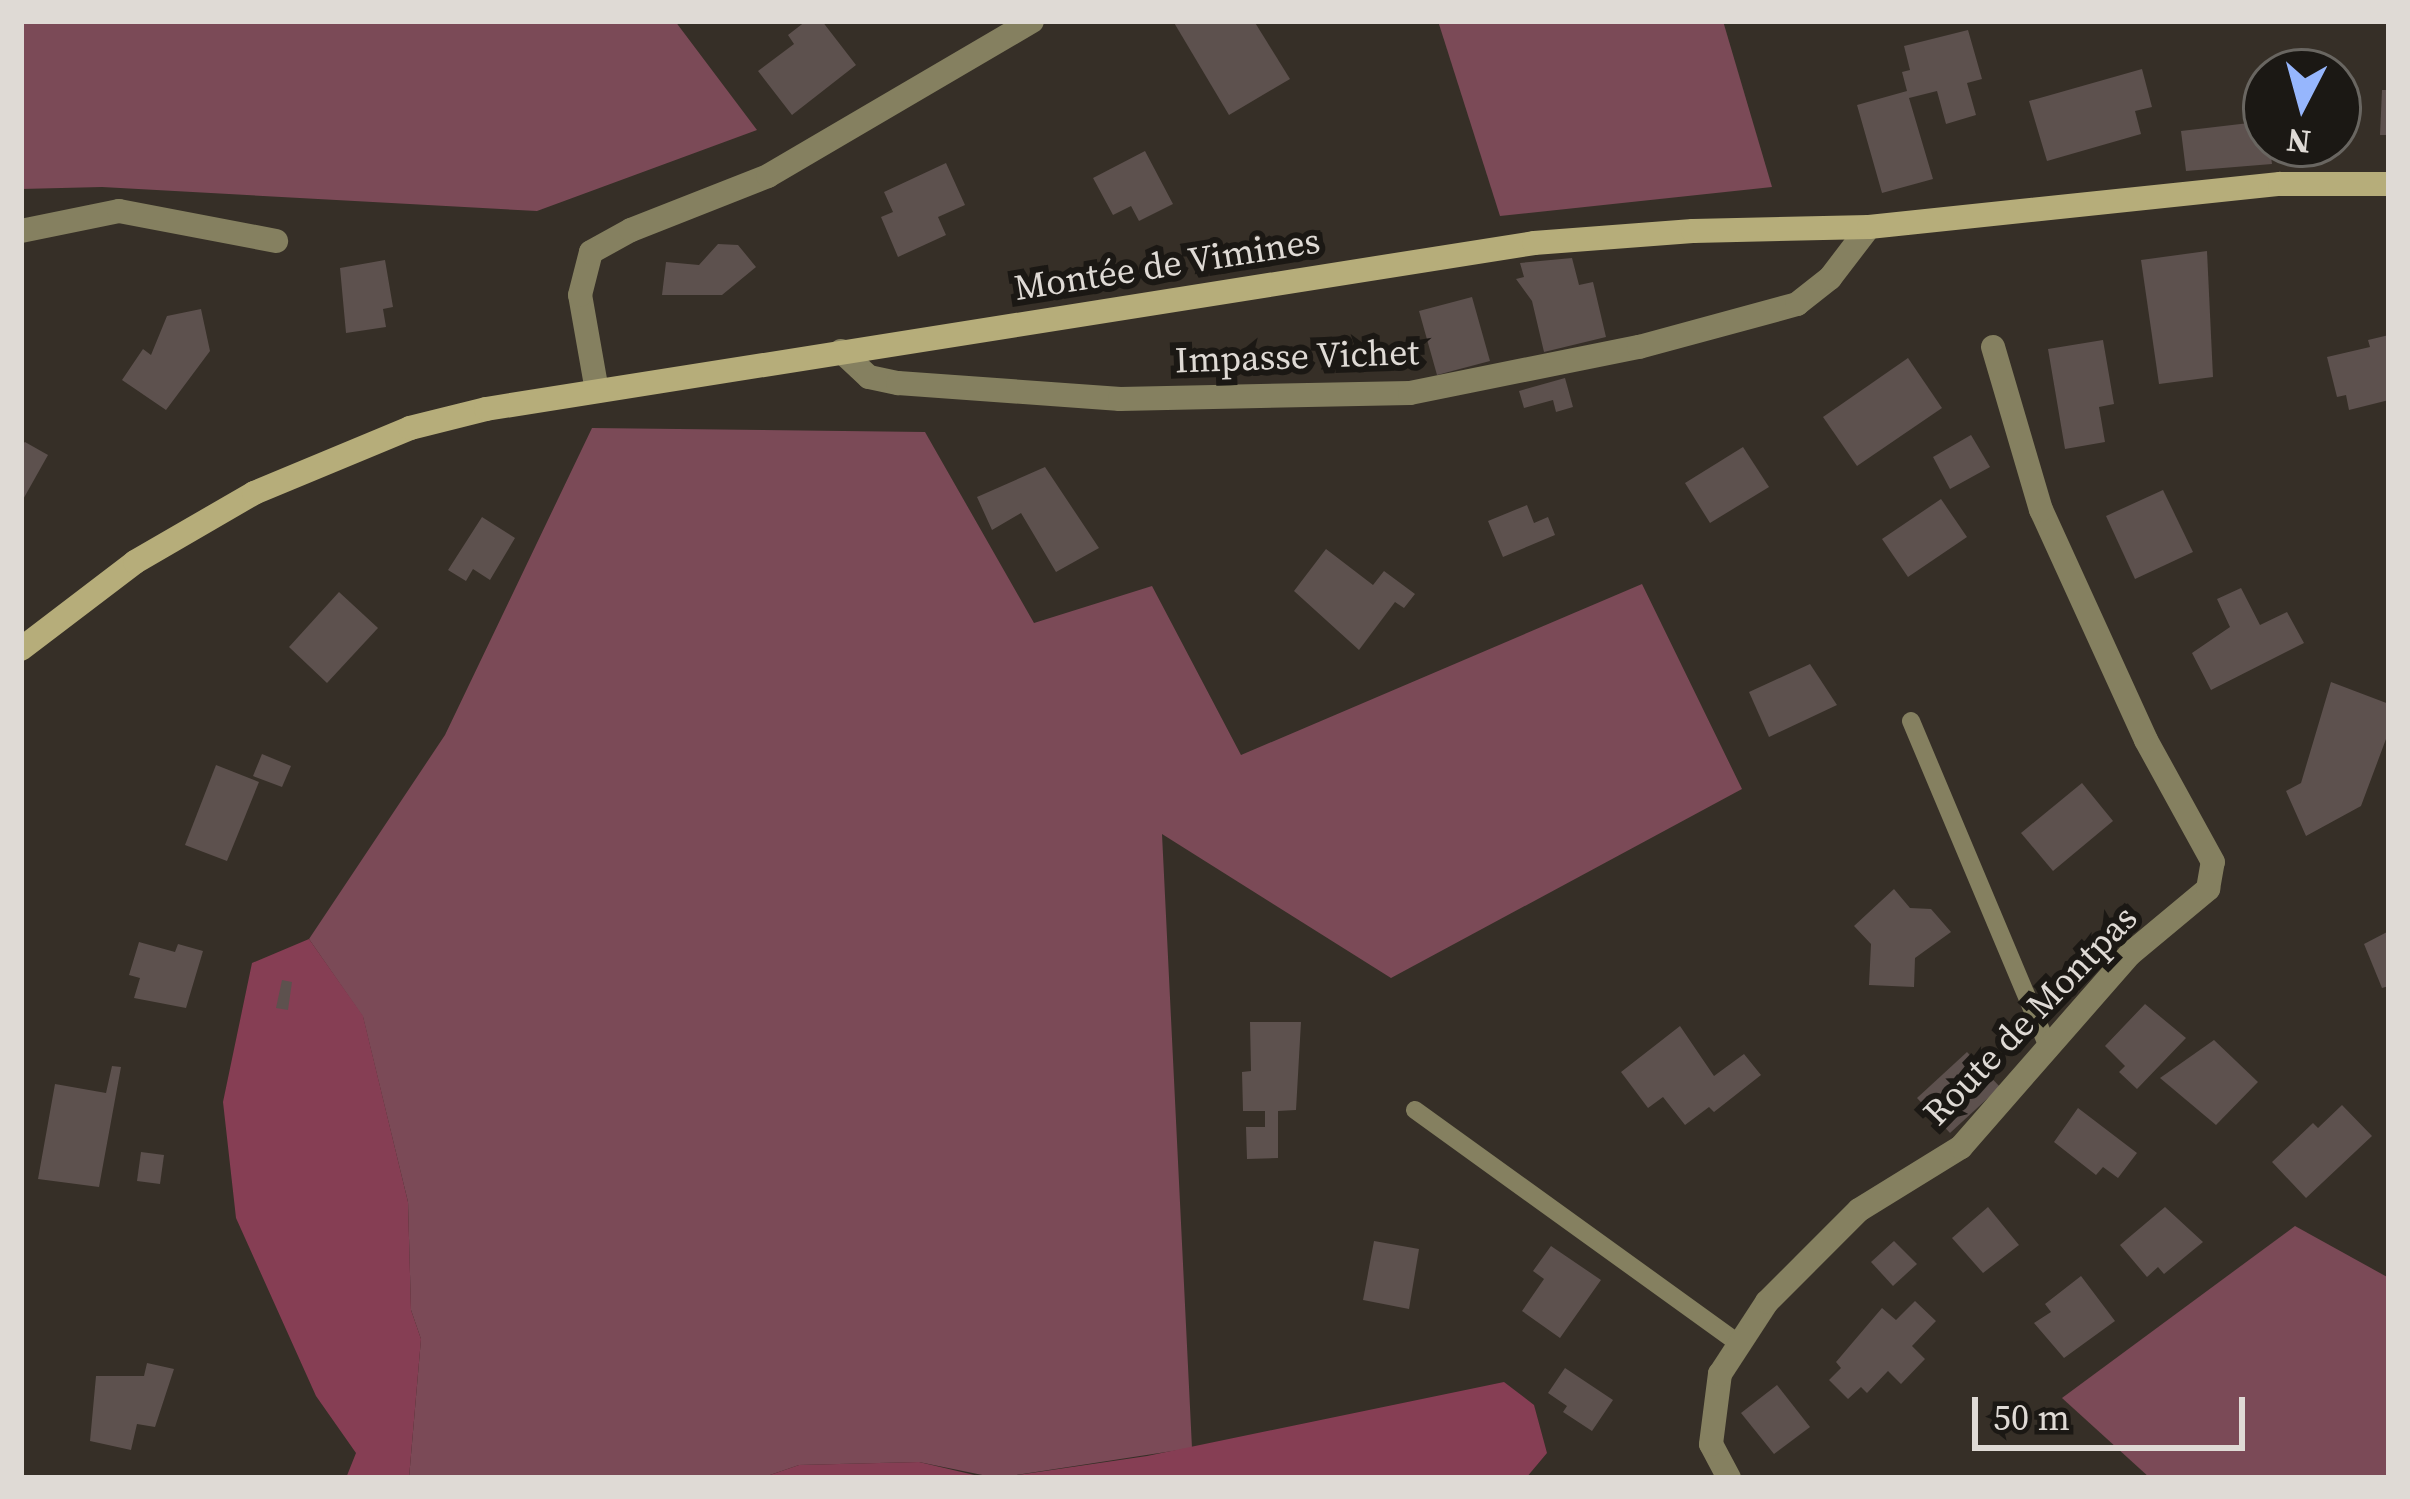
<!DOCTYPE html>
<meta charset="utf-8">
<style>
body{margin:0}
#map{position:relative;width:2410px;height:1499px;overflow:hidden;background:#362f27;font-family:"Source Serif 4",serif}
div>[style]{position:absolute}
.green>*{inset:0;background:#7b4a57}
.forest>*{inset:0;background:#863e54}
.building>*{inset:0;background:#5d514e}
.lane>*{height:18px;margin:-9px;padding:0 9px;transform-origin:9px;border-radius:9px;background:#858060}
.street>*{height:24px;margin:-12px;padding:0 12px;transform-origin:12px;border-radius:12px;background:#858060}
.secondary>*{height:24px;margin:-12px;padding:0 12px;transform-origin:12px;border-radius:12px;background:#b6ad7a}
span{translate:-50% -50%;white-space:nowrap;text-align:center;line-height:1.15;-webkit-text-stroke:12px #1b1814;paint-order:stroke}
.street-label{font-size:36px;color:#dfdad5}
.frame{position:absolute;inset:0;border:24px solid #dfdad5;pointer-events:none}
.north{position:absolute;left:2242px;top:48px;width:120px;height:120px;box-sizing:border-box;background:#1b1814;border:3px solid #696661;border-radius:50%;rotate:186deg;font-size:33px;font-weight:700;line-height:48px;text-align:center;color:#dfdad5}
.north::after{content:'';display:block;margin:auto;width:42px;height:54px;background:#96b6fd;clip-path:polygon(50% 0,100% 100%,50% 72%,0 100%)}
.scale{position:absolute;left:1972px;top:1397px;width:273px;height:54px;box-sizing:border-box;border:6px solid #dfdad5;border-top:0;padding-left:15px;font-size:36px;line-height:42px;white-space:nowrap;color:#dfdad5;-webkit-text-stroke:9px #1b1814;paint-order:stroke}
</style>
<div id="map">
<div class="green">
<i style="clip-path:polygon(21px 21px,675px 21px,757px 130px,537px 211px,102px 187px,21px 189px)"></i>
<i style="clip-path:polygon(1438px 21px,1723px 21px,1772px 187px,1500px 216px)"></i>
<i style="clip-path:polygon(592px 428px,925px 432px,1034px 623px,1152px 586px,1241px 755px,1642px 584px,1742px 789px,1391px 978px,1162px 834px,1192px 1448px,997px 1478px,919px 1462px,799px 1465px,761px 1478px,409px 1478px,421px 1339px,411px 1310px,408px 1202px,363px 1017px,309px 939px,445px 735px)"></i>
<i style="clip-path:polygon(2295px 1226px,2389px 1278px,2389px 1478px,2150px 1478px,2062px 1398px)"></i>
</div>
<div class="forest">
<i style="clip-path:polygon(309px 939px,363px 1016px,408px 1202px,411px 1310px,421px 1339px,409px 1478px,346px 1478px,356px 1453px,316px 1396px,236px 1218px,223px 1102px,252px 963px)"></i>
<i style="clip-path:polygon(1504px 1382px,1534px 1405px,1547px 1453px,1526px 1478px,997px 1478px,1147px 1456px)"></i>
<i style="clip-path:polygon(919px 1462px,987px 1478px,761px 1478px,799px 1465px)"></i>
</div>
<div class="building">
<i style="clip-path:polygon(806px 21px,822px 21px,856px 65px,792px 115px,758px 71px,794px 44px,788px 35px)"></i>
<i style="clip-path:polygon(1173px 21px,1254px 21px,1290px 79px,1229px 115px)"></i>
<i style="clip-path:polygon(1968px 30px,1982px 79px,1967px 83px,1976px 115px,1946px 124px,1937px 91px,1909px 98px,1933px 179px,1882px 193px,1857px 105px,1907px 91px,1902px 72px,1910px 70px,1904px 46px)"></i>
<i style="clip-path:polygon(2142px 69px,2152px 107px,2135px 111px,2141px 134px,2047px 161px,2029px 101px)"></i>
<i style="clip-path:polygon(2382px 90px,2389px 90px,2389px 135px,2380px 135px)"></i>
<i style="clip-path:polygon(2266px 121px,2272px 164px,2186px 171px,2181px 131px)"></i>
<i style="clip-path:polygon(1145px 151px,1173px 204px,1139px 221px,1131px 206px,1113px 215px,1093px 178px)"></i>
<i style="clip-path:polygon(946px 163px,965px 205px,938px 217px,946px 235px,898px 257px,881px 217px,893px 212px,884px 192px)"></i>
<i style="clip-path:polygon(718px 244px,738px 245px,756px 267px,722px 295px,662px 295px,666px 262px,699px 265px)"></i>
<i style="clip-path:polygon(2207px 251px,2213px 377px,2159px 384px,2141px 260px)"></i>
<i style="clip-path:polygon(1572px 258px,1579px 285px,1593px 282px,1606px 337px,1544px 352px,1532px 301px,1516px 279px,1524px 277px,1520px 263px)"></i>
<i style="clip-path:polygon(385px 260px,393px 307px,383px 309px,386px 327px,346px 333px,340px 268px)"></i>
<i style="clip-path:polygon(1472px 297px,1490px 361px,1437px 375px,1419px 311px)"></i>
<i style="clip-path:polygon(201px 309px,210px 351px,166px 410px,122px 380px,143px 349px,151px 355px,167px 316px)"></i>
<i style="clip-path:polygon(2389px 335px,2389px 400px,2349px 410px,2346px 395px,2337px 397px,2327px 357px,2370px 347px,2368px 340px)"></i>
<i style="clip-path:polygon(2103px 340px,2114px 404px,2099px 407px,2105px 442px,2065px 449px,2048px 349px)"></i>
<i style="clip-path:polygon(1908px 358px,1942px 408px,1857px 466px,1823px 417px)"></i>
<i style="clip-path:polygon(1565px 378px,1573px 407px,1556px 412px,1553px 400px,1524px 408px,1519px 391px)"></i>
<i style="clip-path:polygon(1971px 435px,1990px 467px,1950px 489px,1933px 457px)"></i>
<i style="clip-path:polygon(25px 442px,48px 455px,21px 503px,21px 445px)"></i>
<i style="clip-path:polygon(1743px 447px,1769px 487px,1710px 523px,1685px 483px)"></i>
<i style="clip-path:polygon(1045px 467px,1099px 548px,1056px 572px,1021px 513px,992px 530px,977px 497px)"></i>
<i style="clip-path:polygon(2163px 490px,2193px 552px,2135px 579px,2106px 516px)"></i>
<i style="clip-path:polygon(1941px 499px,1967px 537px,1908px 577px,1882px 539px)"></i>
<i style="clip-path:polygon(1527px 505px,1534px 523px,1548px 517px,1555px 535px,1503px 557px,1488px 521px)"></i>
<i style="clip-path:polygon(482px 517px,515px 538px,490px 580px,473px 569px,466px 581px,448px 570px)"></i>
<i style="clip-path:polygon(1326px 549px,1373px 585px,1384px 571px,1415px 594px,1404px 608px,1395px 602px,1359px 650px,1294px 591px)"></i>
<i style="clip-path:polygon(2241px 588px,2260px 625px,2287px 612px,2304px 643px,2211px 690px,2192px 653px,2230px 627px,2217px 599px)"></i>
<i style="clip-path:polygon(339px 592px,378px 628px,327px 683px,289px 647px)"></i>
<i style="clip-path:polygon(1810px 664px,1837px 705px,1769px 737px,1749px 692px)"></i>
<i style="clip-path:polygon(2331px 682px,2389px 704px,2389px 731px,2361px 806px,2306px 836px,2286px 791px,2301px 783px)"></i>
<i style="clip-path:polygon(262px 754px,291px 766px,282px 787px,253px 776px)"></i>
<i style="clip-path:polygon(216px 765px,259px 782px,227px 861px,185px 845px)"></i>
<i style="clip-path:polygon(2082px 783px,2113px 821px,2053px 871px,2021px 833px)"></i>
<i style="clip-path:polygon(1894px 889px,1910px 908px,1931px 909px,1951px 932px,1915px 958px,1914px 987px,1869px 985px,1871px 944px,1854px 926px)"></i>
<i style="clip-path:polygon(2389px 931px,2389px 986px,2382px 988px,2364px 944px)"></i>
<i style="clip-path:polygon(139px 942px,175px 952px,178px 944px,203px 951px,186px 1008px,134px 998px,140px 978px,129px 975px)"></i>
<i style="clip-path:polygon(282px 980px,292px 982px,288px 1010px,276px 1008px)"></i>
<i style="clip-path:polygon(2145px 1004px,2186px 1038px,2137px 1089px,2119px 1072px,2125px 1066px,2105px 1046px)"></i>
<i style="clip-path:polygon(1250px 1022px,1301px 1022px,1296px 1110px,1278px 1111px,1278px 1158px,1247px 1159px,1246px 1127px,1265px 1127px,1265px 1111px,1243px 1111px,1242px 1072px,1251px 1071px)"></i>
<i style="clip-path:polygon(1680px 1026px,1714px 1076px,1744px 1054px,1761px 1075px,1714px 1112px,1709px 1107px,1685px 1125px,1663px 1097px,1648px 1108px,1621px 1072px)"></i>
<i style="clip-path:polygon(2214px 1040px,2258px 1082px,2216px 1125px,2160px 1078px)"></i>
<i style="clip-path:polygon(1967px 1052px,2000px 1087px,1950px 1133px,1917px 1098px)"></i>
<i style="clip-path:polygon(112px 1066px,121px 1067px,99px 1187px,38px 1179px,55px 1084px,106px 1093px)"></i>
<i style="clip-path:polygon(2342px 1105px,2372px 1136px,2306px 1198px,2272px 1162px,2313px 1123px,2318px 1128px)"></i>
<i style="clip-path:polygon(2078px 1108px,2137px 1153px,2118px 1178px,2103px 1167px,2096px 1175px,2054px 1142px)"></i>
<i style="clip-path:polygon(141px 1152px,164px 1155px,160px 1184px,137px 1181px)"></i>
<i style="clip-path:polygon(1988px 1207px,2019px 1245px,1983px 1273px,1952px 1238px)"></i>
<i style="clip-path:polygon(2165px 1207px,2203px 1242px,2164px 1274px,2158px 1267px,2147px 1277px,2120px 1245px)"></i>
<i style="clip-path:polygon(1374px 1241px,1419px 1249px,1409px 1309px,1363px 1300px)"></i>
<i style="clip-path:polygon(1894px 1241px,1917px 1264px,1893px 1286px,1871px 1262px)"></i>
<i style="clip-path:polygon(1551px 1246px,1601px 1280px,1560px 1338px,1522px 1311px,1544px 1279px,1533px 1271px)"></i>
<i style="clip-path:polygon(2081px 1276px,2115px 1321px,2064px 1358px,2034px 1323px,2051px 1312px,2045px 1304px)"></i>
<i style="clip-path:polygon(1915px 1301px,1936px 1321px,1912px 1346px,1925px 1359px,1901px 1384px,1888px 1371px,1867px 1393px,1861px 1387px,1848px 1399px,1829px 1380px,1841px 1368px,1836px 1362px,1882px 1308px,1896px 1320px)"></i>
<i style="clip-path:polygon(147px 1363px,174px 1369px,155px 1427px,137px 1424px,131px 1450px,90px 1441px,96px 1376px,144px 1376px)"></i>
<i style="clip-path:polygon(1565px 1368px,1613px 1400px,1592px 1431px,1563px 1412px,1567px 1406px,1548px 1393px)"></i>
<i style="clip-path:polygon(1777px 1385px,1810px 1427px,1774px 1454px,1741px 1413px)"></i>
</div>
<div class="lane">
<i style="left:1911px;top:721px;width:357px;rotate:67.2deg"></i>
<i style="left:1415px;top:1110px;width:400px;rotate:35.8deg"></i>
</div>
<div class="street">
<i style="left:21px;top:231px;width:100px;rotate:-11.5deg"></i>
<i style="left:119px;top:211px;width:160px;rotate:10.8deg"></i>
<i style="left:841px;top:351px;width:38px;rotate:43deg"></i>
<i style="left:869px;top:377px;width:30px;rotate:12deg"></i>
<i style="left:898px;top:383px;width:223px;rotate:4.1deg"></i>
<i style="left:1120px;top:399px;width:290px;rotate:-1.2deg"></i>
<i style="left:1410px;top:393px;width:234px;rotate:-11.4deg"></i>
<i style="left:1639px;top:347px;width:164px;rotate:-15.2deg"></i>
<i style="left:1797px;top:304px;width:42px;rotate:-38.2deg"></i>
<i style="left:1830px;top:278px;width:64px;rotate:-52.6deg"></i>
<i style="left:597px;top:391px;width:97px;rotate:-100deg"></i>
<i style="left:580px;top:295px;width:44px;rotate:-75.7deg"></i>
<i style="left:591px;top:252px;width:46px;rotate:-28.8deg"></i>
<i style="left:631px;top:230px;width:147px;rotate:-21.5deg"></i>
<i style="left:768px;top:176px;width:306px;rotate:-30.4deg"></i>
<i style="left:1729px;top:1478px;width:38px;rotate:-118deg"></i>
<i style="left:1711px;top:1444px;width:71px;rotate:-82.7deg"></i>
<i style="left:1720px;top:1374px;width:86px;rotate:-56.9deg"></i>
<i style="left:1767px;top:1302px;width:130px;rotate:-45deg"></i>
<i style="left:1859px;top:1210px;width:120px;rotate:-31.7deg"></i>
<i style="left:1961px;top:1147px;width:257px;rotate:-48.8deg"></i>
<i style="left:2130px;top:954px;width:102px;rotate:-39.8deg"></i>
<i style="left:2208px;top:889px;width:27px;rotate:-80deg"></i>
<i style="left:2213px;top:862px;width:139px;rotate:-118.8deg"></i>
<i style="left:2146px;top:740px;width:253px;rotate:-114.5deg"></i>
<i style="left:2041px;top:510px;width:170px;rotate:-106.4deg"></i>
</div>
<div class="secondary">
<i style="left:21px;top:649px;width:143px;rotate:-37.3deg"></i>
<i style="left:135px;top:562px;width:138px;rotate:-30.1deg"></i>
<i style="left:254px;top:493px;width:169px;rotate:-22.6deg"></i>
<i style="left:410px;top:428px;width:78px;rotate:-14deg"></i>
<i style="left:486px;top:409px;width:1061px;rotate:-9deg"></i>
<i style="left:1534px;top:243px;width:159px;rotate:-4.3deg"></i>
<i style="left:1693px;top:231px;width:176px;rotate:-1.3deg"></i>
<i style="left:1869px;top:227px;width:413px;rotate:-6deg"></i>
<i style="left:2280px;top:184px;width:109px"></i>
</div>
<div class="street-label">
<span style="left:1167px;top:264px;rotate:-9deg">Montée de Vimines</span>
<span style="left:1297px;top:356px;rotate:-2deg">Impasse Vichet</span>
<span style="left:2030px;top:1015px;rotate:-46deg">Route de Montpas</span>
</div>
<div class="frame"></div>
<div class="north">N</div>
<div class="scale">50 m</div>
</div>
